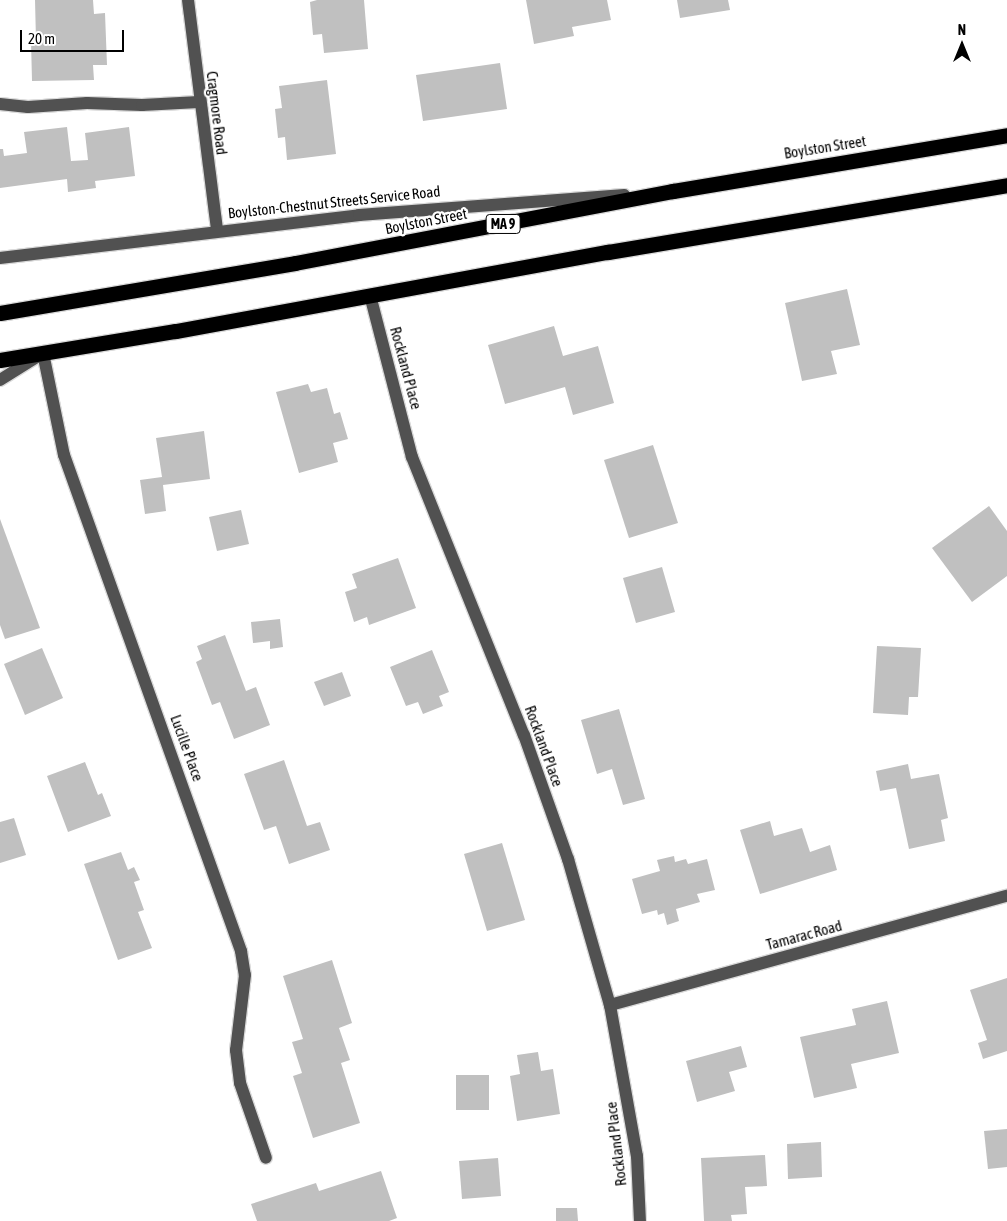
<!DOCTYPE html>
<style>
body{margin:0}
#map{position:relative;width:1007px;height:1221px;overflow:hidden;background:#fff;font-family:"Asap Condensed",sans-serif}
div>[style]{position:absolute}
.building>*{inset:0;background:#c0c0c0}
.roads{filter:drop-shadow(1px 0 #dbdbdb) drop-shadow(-1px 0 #dbdbdb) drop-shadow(0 1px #dbdbdb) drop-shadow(0 -1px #dbdbdb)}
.minor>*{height:12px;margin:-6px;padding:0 6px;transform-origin:6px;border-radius:6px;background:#515151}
.highway>*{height:15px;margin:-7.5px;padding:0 7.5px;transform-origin:7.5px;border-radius:7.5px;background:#000}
span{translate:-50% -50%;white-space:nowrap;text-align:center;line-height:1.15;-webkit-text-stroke:4.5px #fff;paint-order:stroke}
.shield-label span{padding:1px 4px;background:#fff;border:1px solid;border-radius:4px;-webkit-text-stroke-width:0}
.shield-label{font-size:14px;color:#000;font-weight:700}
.street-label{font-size:15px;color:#000}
.north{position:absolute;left:937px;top:20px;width:50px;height:50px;-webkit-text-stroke:4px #fff;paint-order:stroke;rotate:0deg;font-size:14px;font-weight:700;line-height:20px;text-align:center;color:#000}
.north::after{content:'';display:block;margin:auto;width:18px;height:22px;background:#000;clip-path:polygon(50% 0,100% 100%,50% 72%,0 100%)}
.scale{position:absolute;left:20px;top:30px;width:104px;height:22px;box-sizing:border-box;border:2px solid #000;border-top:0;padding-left:6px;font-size:15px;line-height:18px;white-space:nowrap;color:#000;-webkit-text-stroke:4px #fff;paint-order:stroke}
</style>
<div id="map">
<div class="building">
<i style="clip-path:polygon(35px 0,93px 0,94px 14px,105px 13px,107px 65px,93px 65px,94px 80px,32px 81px,31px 41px,36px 41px)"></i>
<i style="clip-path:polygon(317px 0,364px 0,368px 49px,324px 53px,322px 34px,313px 35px,310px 2px)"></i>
<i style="clip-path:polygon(526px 0,607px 0,611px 20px,572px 27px,574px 36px,534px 44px)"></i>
<i style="clip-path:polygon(677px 0,728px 0,730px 10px,680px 18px)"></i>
<i style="clip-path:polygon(500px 63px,507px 109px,423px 121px,416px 75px)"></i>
<i style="clip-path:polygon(327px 80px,336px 154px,287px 160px,285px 137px,278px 138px,275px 109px,282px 108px,279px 86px)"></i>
<i style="clip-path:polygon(67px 127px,71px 161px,88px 160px,85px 133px,129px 127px,135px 176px,95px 181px,96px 188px,68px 192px,67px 179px,0 188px,0 149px,3px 149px,4px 156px,27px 153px,24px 132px)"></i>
<i style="clip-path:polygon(847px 289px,860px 345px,831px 351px,837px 374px,802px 381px,785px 303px)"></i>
<i style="clip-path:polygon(554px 326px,563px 356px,598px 346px,614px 403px,573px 415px,565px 387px,505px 404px,488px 345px)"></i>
<i style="clip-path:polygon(308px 384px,311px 392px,327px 388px,334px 414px,340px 412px,348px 439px,333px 443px,338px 462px,299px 473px,276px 392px)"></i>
<i style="clip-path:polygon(204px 431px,210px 479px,163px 485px,166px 511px,145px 514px,140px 480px,162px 477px,156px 438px)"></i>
<i style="clip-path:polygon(653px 445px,678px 523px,629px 538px,604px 460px)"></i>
<i style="clip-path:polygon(989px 506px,1007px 531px,1007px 576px,972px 602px,932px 548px)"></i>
<i style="clip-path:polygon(241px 510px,249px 544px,217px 551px,209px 517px)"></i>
<i style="clip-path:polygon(0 519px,40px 628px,5px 639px,0 625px)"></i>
<i style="clip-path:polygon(398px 558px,416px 608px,369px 625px,367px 617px,354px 622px,345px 592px,357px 588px,352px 574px)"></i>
<i style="clip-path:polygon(662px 567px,675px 612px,636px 623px,623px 578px)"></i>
<i style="clip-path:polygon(280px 619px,283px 647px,270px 649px,270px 641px,253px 643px,251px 622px)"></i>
<i style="clip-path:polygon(225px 635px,246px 691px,256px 687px,270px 725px,234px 739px,220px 702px,212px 705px,196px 662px,202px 659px,197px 646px)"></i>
<i style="clip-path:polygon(877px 646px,921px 648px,918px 697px,909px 697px,908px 715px,873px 713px)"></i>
<i style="clip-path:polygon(42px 648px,63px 698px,25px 715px,4px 664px)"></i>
<i style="clip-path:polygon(432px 650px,449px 692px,439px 696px,443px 706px,423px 714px,418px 702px,406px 706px,390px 667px)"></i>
<i style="clip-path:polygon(342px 672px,351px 696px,324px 706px,314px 682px)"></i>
<i style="clip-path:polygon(619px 709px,645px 799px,623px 805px,612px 769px,597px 774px,581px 720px)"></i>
<i style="clip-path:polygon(284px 760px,307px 826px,320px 822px,330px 850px,289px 864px,276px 826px,264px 830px,244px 774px)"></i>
<i style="clip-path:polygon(85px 762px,98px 795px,102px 793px,111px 816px,68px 832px,47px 776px)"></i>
<i style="clip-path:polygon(908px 764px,911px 779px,939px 774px,948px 818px,941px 820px,945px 841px,909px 849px,896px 788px,880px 791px,876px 771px)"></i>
<i style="clip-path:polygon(14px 818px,26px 855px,0 863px,0 822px)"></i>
<i style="clip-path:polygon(770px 821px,774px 836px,802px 828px,810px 852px,830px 845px,837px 870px,760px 894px,740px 830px)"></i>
<i style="clip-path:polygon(502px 843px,525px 920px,487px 931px,464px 854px)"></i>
<i style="clip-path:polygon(121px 852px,128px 870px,134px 867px,140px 880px,134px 882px,144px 910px,138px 912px,152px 948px,118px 960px,84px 864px)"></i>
<i style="clip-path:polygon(674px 856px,675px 862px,686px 859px,688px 864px,707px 859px,715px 890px,697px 894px,700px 902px,676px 909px,679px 921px,667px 925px,664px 913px,658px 915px,657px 910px,642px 914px,632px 879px,660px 871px,657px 860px)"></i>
<i style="clip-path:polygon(332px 960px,352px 1023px,339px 1028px,350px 1060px,341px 1063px,360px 1123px,313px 1138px,293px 1076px,302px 1073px,292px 1042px,303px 1039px,283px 976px)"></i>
<i style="clip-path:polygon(1007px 978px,1007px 1051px,983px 1059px,978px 1043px,987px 1040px,970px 990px)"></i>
<i style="clip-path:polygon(887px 1001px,899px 1053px,851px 1064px,857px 1088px,814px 1098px,800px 1037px,856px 1025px,852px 1009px)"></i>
<i style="clip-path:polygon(741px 1046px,747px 1067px,729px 1072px,735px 1091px,697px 1102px,686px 1061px)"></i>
<i style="clip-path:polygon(538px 1052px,541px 1071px,553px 1069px,560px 1114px,517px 1121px,510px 1076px,520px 1074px,517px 1055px)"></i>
<i style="clip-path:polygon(456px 1075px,489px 1075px,489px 1110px,456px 1110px)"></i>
<i style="clip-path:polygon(1007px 1129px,1007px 1167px,988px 1169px,984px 1131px)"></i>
<i style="clip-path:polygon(821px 1142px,822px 1177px,788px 1179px,787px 1144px)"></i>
<i style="clip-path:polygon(765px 1155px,767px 1186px,745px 1187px,747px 1214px,731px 1215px,732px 1221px,704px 1221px,701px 1158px)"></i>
<i style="clip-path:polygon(498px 1158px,501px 1196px,462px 1199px,459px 1161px)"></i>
<i style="clip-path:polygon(381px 1171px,397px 1218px,389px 1221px,257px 1221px,251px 1204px,316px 1183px,319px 1191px)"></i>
<i style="clip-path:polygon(556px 1208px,577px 1208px,578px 1221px,556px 1221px)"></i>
</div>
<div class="roads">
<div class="minor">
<i style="left:188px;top:0;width:232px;rotate:82.8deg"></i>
<i style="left:0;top:104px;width:28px;rotate:6deg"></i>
<i style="left:28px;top:107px;width:59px;rotate:-3.9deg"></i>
<i style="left:87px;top:103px;width:55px;rotate:2.1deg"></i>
<i style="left:142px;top:105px;width:57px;rotate:-3deg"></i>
<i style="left:0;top:258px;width:362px;rotate:-6.8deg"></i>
<i style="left:359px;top:215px;width:266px;rotate:-4.3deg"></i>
<i style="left:370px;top:295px;width:167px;rotate:75.5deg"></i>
<i style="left:412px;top:457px;width:300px;rotate:68.1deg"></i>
<i style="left:524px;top:735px;width:132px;rotate:70.5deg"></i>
<i style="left:568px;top:859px;width:152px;rotate:74deg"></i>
<i style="left:610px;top:1005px;width:153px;rotate:79.9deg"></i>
<i style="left:637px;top:1156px;width:65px;rotate:87.4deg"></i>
<i style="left:0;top:380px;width:51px;rotate:-32.1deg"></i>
<i style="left:43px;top:353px;width:104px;rotate:78.4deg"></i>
<i style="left:64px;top:455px;width:527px;rotate:70.36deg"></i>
<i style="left:241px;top:951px;width:24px;rotate:81deg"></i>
<i style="left:245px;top:975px;width:76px;rotate:96.8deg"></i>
<i style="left:236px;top:1050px;width:33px;rotate:83deg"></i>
<i style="left:240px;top:1083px;width:79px;rotate:70.9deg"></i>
<i style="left:610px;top:1005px;width:412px;rotate:-15.4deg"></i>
</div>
<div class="highway">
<i style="left:0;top:313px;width:299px;rotate:-9.6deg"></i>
<i style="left:295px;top:263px;width:385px;rotate:-10.8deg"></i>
<i style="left:673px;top:191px;width:339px;rotate:-9.5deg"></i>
<i style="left:0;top:360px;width:178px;rotate:-9.4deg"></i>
<i style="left:176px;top:331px;width:439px;rotate:-10.4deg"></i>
<i style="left:608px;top:252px;width:405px;rotate:-9.5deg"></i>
</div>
</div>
<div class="shield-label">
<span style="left:503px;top:224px">MA 9</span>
</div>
<div class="street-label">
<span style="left:217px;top:113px;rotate:83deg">Cragmore Road</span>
<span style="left:825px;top:147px;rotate:-9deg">Boylston Street</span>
<span style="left:334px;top:202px;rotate:-6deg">Boylston-Chestnut Streets Service Road</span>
<span style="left:426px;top:221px;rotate:-11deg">Boylston Street</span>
<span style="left:406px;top:368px;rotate:75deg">Rockland Place</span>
<span style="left:544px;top:746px;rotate:70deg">Rockland Place</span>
<span style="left:187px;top:748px;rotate:70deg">Lucille Place</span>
<span style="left:804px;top:935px;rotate:-15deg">Tamarac Road</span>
<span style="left:616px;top:1144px;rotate:-97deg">Rockland Place</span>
</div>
<div class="north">N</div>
<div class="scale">20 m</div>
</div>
